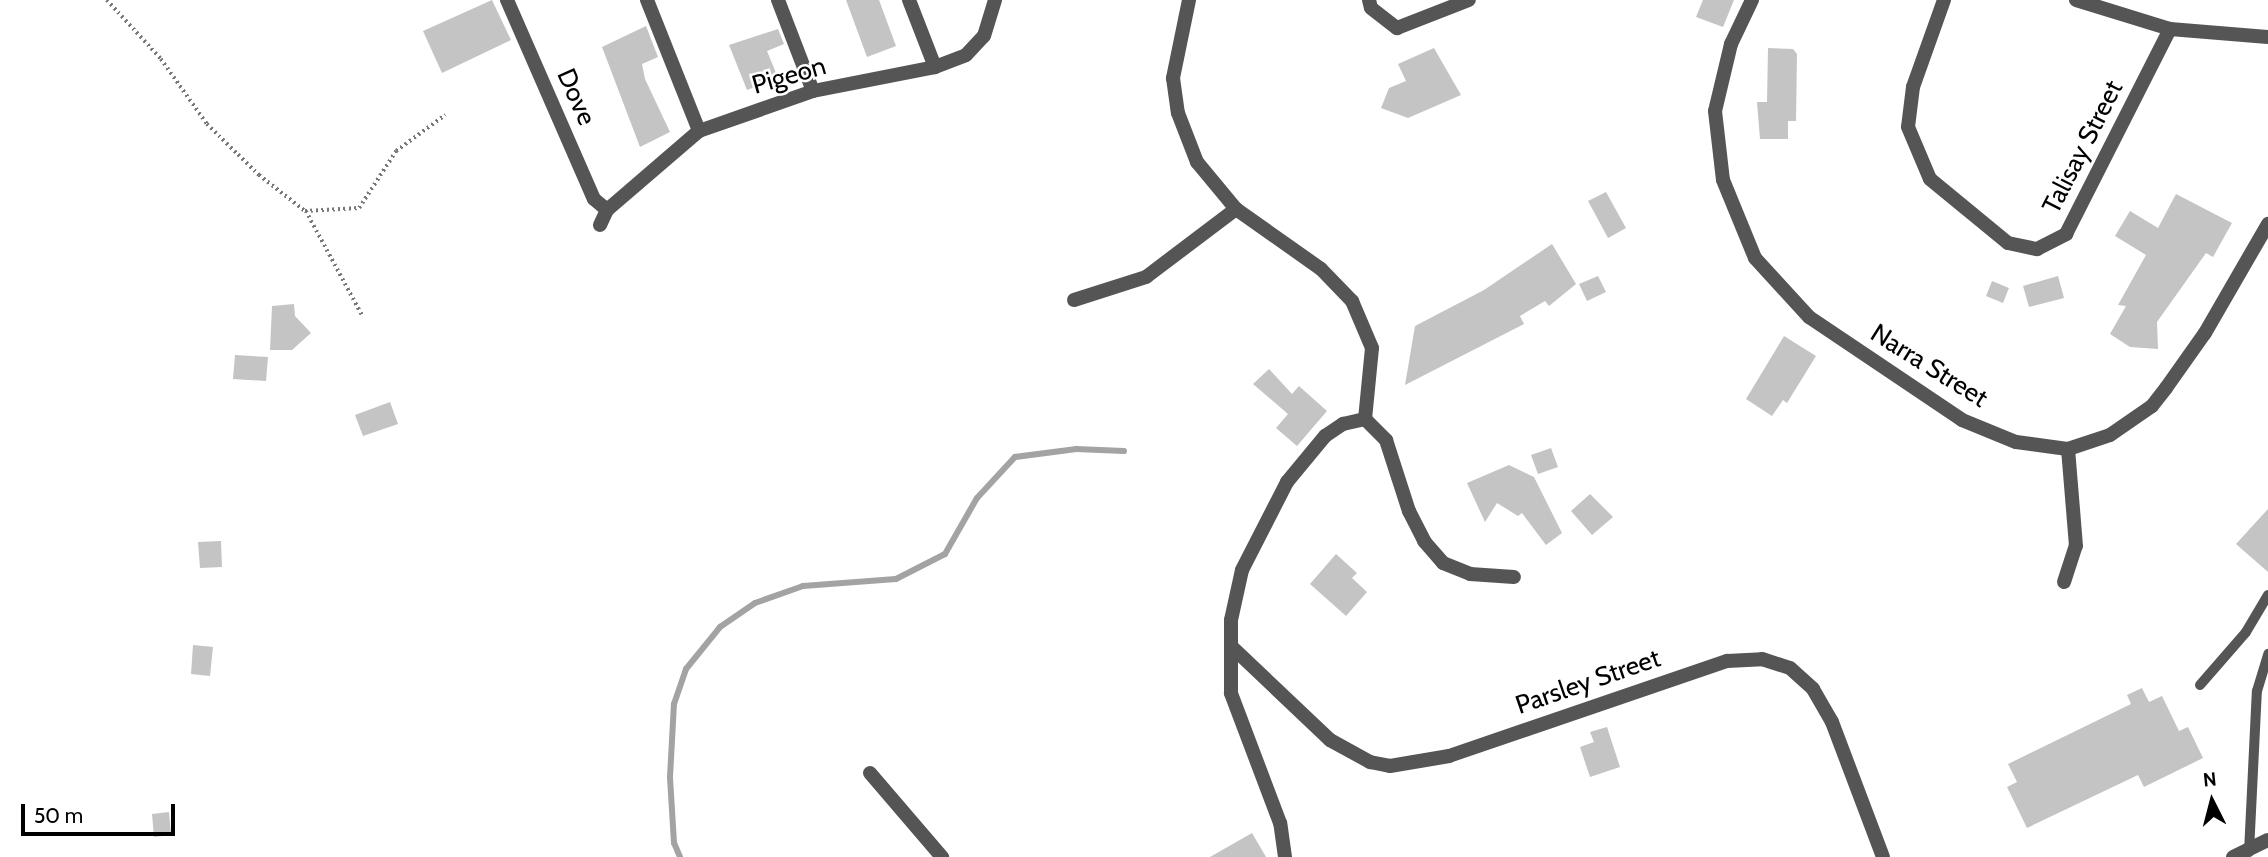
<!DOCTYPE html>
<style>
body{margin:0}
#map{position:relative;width:2268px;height:857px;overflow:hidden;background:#fff;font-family:Cabin,sans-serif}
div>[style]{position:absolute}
.stream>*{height:6px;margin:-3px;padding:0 3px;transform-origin:3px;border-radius:3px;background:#a3a3a3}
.building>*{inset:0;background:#c4c4c4}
.path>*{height:3.5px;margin-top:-1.75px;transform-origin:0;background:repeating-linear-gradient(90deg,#777 0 2px,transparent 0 5.5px)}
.lane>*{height:10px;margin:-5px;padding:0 5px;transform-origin:5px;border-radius:5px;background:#555}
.street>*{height:14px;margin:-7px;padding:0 7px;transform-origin:7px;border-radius:7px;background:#555}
span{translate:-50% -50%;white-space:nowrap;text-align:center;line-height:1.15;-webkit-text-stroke:5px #fff;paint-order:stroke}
.street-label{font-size:26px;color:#000}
.north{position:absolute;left:2177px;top:766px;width:70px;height:70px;-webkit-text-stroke:5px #fff;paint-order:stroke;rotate:354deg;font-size:19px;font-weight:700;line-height:28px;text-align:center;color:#000}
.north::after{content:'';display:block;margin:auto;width:24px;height:32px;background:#000;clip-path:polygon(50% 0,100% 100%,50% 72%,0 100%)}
.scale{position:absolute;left:21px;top:804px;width:154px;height:32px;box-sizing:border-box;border:4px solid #000;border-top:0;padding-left:9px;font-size:21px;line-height:24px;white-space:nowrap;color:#000;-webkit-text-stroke:5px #fff;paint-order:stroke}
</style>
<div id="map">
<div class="stream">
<i style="left:680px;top:857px;width:15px;rotate:-113deg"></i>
<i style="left:674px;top:843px;width:66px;rotate:-93.5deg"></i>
<i style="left:670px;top:777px;width:73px;rotate:-86.9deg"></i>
<i style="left:674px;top:704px;width:37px;rotate:-71deg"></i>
<i style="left:686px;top:669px;width:54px;rotate:-51deg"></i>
<i style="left:720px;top:627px;width:42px;rotate:-34.4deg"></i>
<i style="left:755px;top:603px;width:51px;rotate:-19.5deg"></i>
<i style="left:803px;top:586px;width:93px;rotate:-4.3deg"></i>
<i style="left:896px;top:579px;width:55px;rotate:-27deg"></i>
<i style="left:945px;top:554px;width:64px;rotate:-60.3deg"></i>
<i style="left:977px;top:498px;width:56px;rotate:-47.2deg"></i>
<i style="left:1015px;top:457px;width:62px;rotate:-7.5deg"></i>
<i style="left:1076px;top:449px;width:48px;rotate:2.4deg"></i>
</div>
<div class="building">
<i style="clip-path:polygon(492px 0,511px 40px,442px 73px,423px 31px)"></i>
<i style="clip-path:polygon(846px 0,879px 0,896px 46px,867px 57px)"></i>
<i style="clip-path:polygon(1703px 0,1734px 0,1723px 27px,1696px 17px)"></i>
<i style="clip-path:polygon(646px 26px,658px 57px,642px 64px,645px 79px,670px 132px,640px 147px,602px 47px)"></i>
<i style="clip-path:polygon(778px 29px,784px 44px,767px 51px,778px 78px,747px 90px,729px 45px)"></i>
<i style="clip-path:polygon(1434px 48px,1461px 95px,1408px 118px,1381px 108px,1389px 88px,1406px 81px,1398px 64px)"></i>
<i style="clip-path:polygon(1768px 48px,1793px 49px,1797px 54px,1796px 121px,1788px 121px,1788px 139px,1760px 139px,1757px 102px,1767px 102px)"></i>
<i style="clip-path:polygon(1606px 192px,1626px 228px,1608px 238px,1588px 201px)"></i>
<i style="clip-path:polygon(2176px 194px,2232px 223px,2213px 257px,2206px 253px,2157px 322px,2158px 349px,2130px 347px,2110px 334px,2126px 306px,2118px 305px,2146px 255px,2115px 236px,2130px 211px,2158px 228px)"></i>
<i style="clip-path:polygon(1552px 244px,1576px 284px,1549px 306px,1545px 301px,1520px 316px,1524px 324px,1405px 385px,1415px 326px,1484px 290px)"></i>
<i style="clip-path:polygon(1598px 276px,1606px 292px,1587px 301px,1579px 284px)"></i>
<i style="clip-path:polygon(2058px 276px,2064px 298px,2029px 307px,2023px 286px)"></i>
<i style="clip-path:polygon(1992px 281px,2009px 288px,2003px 303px,1986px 296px)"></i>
<i style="clip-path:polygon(294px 304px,295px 316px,311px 333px,292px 350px,270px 350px,272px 306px)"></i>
<i style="clip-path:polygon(1784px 336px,1816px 356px,1787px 403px,1783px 400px,1772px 416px,1746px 399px)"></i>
<i style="clip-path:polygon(235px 355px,268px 357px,266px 381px,233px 379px)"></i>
<i style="clip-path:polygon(1269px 369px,1292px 394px,1299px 386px,1327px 411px,1297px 446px,1276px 428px,1288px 414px,1253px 384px)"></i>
<i style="clip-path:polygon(390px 402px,398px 424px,363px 436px,355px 415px)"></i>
<i style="clip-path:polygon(1551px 448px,1558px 467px,1538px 474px,1531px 455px)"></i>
<i style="clip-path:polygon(1509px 465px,1534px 477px,1562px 533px,1546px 545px,1522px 513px,1518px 516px,1497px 503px,1485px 522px,1467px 483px)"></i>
<i style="clip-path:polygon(1590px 494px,1613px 517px,1592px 535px,1571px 511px)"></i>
<i style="clip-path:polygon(2268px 509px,2268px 572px,2236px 544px)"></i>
<i style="clip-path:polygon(221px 541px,222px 567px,200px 568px,198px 542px)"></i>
<i style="clip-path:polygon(1336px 554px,1357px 573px,1352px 578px,1367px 592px,1346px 616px,1310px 584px)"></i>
<i style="clip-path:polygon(193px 645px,213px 647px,210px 676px,191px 674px)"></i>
<i style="clip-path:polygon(2142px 688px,2149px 702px,2162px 696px,2179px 731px,2188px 727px,2203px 758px,2144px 787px,2138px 775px,2027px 828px,2007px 787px,2017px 782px,2008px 764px,2131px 704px,2127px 695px)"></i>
<i style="clip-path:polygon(1607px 727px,1620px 767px,1590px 777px,1580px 747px,1594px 742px,1590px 732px)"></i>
<i style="clip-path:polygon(169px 812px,171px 835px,154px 837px,152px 814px)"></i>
<i style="clip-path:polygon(1252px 833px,1266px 857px,1210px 857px)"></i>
</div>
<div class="path">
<i style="left:107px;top:0;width:80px;rotate:47.5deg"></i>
<i style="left:161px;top:59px;width:80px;rotate:54.7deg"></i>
<i style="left:207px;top:124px;width:73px;rotate:44.4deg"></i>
<i style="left:259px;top:175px;width:58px;rotate:38deg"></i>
<i style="left:305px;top:211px;width:54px;rotate:-3.2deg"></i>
<i style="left:359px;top:208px;width:68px;rotate:-57deg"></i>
<i style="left:396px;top:151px;width:61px;rotate:-36.3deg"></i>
<i style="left:306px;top:211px;width:120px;rotate:61.7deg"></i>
</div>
<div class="lane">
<i style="left:2200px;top:685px;width:70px;rotate:-49deg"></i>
<i style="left:2246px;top:632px;width:43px;rotate:-59.3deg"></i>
<i style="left:2249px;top:852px;width:161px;rotate:-87.2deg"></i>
<i style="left:2257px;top:691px;width:39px;rotate:-73deg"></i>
</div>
<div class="street">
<i style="left:507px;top:0;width:217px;rotate:66.4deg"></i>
<i style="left:594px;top:199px;width:17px;rotate:40deg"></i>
<i style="left:647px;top:0;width:141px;rotate:68.3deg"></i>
<i style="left:778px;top:0;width:97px;rotate:69deg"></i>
<i style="left:909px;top:0;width:72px;rotate:68.8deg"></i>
<i style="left:1189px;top:0;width:80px;rotate:101.6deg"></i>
<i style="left:1173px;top:78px;width:35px;rotate:82deg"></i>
<i style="left:1178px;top:113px;width:53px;rotate:68.8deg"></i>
<i style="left:1197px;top:162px;width:61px;rotate:50.3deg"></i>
<i style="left:1236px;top:209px;width:104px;rotate:35.2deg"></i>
<i style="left:1321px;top:269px;width:45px;rotate:45.9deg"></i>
<i style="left:1352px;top:301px;width:51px;rotate:66.9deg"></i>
<i style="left:1372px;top:348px;width:71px;rotate:95.6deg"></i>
<i style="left:1369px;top:0;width:8px;rotate:76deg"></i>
<i style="left:1371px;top:8px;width:33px;rotate:38deg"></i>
<i style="left:1397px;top:28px;width:77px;rotate:-21.3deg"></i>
<i style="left:1752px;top:0;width:49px;rotate:115.5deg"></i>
<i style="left:1731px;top:44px;width:69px;rotate:103.4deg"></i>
<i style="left:1715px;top:111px;width:69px;rotate:83.4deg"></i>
<i style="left:1723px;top:180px;width:84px;rotate:67.7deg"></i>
<i style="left:1755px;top:258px;width:80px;rotate:47.5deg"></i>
<i style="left:1809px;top:317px;width:184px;rotate:33.9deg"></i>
<i style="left:1962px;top:420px;width:58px;rotate:22.2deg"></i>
<i style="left:2016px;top:442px;width:52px;rotate:7.7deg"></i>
<i style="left:2068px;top:449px;width:44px;rotate:-18.4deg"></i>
<i style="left:2110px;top:435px;width:51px;rotate:-34.6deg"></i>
<i style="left:2152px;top:406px;width:23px;rotate:-52deg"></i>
<i style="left:2166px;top:388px;width:67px;rotate:-54.7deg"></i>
<i style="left:2205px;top:333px;width:126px;rotate:-60deg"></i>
<i style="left:1944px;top:0;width:92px;rotate:109.6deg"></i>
<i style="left:1913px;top:87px;width:40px;rotate:97.1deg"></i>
<i style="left:1908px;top:127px;width:56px;rotate:67.1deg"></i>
<i style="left:1930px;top:179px;width:101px;rotate:39.4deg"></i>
<i style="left:2008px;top:243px;width:30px;rotate:12deg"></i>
<i style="left:2037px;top:249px;width:33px;rotate:-27deg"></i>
<i style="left:2066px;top:234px;width:230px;rotate:-63.1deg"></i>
<i style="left:2076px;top:0;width:98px;rotate:17.1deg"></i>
<i style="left:2170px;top:29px;width:98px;rotate:4.7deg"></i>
<i style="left:600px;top:225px;width:17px;rotate:-65deg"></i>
<i style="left:607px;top:210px;width:121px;rotate:-40.7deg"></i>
<i style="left:699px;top:131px;width:121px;rotate:-19.3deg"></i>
<i style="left:813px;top:91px;width:124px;rotate:-11.1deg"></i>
<i style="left:935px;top:67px;width:33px;rotate:-21deg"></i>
<i style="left:966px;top:55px;width:26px;rotate:-47deg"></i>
<i style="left:984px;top:36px;width:38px;rotate:-73deg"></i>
<i style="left:1074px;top:300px;width:76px;rotate:-17.7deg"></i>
<i style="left:1146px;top:277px;width:113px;rotate:-37.1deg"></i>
<i style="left:1365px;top:419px;width:30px;rotate:45deg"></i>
<i style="left:1386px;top:440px;width:75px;rotate:72.1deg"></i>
<i style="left:1409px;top:511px;width:34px;rotate:63deg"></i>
<i style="left:1424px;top:541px;width:29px;rotate:49deg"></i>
<i style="left:1443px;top:563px;width:29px;rotate:22deg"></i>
<i style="left:1470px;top:574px;width:44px;rotate:3.9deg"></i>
<i style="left:2064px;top:582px;width:38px;rotate:-72deg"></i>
<i style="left:2076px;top:546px;width:97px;rotate:-94.7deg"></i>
<i style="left:1232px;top:647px;width:135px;rotate:43.5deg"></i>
<i style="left:1330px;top:740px;width:46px;rotate:28.8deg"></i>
<i style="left:1370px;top:762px;width:20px;rotate:11deg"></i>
<i style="left:1390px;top:766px;width:60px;rotate:-9.6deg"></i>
<i style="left:1449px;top:756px;width:294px;rotate:-18.9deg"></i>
<i style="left:1727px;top:661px;width:35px;rotate:-3deg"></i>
<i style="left:1762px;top:659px;width:29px;rotate:18deg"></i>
<i style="left:1790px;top:668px;width:31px;rotate:42deg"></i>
<i style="left:1813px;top:689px;width:38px;rotate:60deg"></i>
<i style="left:1832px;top:722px;width:144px;rotate:69.3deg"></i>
<i style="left:870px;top:773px;width:111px;rotate:49.4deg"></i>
<i style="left:1285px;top:857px;width:34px;rotate:-98deg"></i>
<i style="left:1280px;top:823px;width:139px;rotate:-110.7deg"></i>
<i style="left:1231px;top:693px;width:73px;rotate:-90deg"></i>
<i style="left:1231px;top:620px;width:51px;rotate:-77.6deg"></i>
<i style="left:1242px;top:570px;width:99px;rotate:-62.9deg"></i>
<i style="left:1287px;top:482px;width:60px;rotate:-50.4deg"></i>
<i style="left:1325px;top:436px;width:22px;rotate:-34deg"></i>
<i style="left:1343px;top:424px;width:23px;rotate:-13deg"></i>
<i style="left:2233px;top:857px;width:39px;rotate:-26deg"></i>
</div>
<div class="street-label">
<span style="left:789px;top:76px;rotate:-16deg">Pigeon</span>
<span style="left:576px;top:97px;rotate:66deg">Dove</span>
<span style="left:2083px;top:147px;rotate:-63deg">Talisay Street</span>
<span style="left:1929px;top:366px;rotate:32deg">Narra Street</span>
<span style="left:1588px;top:682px;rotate:-19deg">Parsley Street</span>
</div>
<div class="north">N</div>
<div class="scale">50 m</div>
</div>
